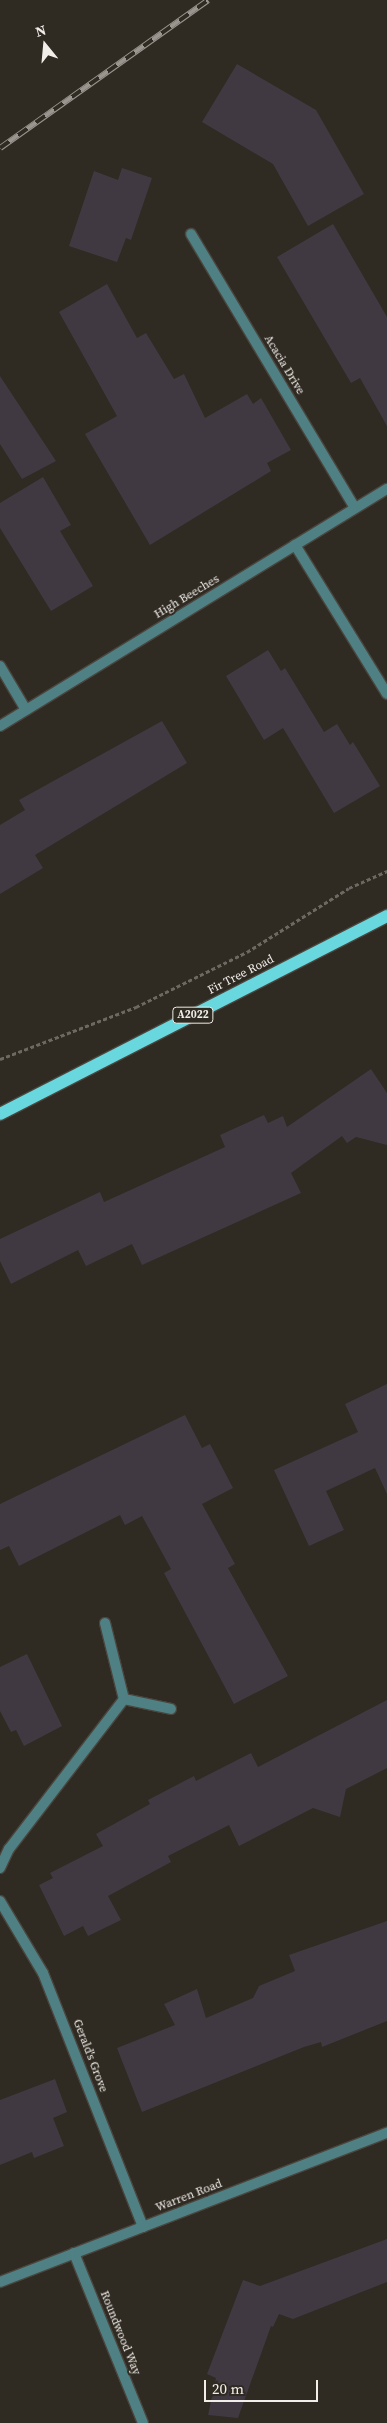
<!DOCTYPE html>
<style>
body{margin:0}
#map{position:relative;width:387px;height:2423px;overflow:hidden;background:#2f2a22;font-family:"Source Serif 4",serif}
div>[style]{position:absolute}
.building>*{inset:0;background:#413941}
.path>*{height:3px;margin-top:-1.5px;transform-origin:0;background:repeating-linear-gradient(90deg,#6d6962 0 4px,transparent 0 6.5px)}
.roads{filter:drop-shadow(1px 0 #4a453e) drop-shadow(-1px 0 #4a453e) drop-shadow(0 1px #4a453e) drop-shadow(0 -1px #4a453e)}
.lane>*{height:10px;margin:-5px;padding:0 5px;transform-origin:5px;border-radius:5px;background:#4f8184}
.street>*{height:10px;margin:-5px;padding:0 5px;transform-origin:5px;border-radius:5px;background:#4f8184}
.primary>*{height:12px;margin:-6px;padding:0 6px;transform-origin:6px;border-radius:6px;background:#68d8de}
.rail>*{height:5.5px;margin-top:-2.75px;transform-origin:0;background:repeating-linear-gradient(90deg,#2f2a22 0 11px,#9a968f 0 22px);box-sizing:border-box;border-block:1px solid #9a968f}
span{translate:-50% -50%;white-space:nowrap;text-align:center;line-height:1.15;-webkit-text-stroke:4px #2f2a22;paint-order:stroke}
.shield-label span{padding:1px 4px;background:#2f2a22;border:1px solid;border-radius:4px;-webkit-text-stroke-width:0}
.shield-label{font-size:11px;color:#f1eee9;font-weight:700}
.street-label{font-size:12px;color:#f1eee9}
.north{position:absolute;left:20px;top:20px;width:50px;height:50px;-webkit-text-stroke:4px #2f2a22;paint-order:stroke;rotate:343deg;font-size:14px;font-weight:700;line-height:20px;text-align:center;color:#f1eee9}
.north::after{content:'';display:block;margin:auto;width:18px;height:22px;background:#f1eee9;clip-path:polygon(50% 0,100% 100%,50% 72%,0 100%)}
.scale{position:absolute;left:204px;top:2380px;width:114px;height:22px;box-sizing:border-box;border:2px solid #f1eee9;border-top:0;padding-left:6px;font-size:15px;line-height:18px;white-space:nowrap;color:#f1eee9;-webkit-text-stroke:4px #2f2a22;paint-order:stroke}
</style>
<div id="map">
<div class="building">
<i style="clip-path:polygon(237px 64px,316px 110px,364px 194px,308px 226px,273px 164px,202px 122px)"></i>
<i style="clip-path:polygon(122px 168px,152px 178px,131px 240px,126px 238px,117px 262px,69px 246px,94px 171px,118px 180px)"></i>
<i style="clip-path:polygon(333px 224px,387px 317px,387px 426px,360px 378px,351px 383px,277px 257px)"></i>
<i style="clip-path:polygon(107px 284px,137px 338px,146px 333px,174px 379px,184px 374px,205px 418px,247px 394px,253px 404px,261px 398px,291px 450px,267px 463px,271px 471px,150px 545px,85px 434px,117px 416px,59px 312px)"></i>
<i style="clip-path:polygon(0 376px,56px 461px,22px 479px,0 444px)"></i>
<i style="clip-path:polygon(43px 477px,71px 525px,60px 531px,93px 586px,51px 611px,0 528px,0 503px)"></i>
<i style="clip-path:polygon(268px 650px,281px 671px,285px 668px,324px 732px,337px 724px,350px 745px,353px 742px,380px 786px,334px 813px,283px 728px,264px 740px,226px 676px)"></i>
<i style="clip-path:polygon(162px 721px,187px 763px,35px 855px,43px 868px,0 894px,0 825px,25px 810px,19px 800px)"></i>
<i style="clip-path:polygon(371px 1069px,387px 1093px,387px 1145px,356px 1137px,347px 1143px,342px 1136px,291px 1173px,301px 1193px,142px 1265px,132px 1244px,86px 1266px,78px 1250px,11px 1284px,0 1261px,0 1239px,100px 1192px,104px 1202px,225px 1147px,220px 1135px,264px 1115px,268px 1123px,283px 1116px,287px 1127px)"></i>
<i style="clip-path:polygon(387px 1384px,387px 1494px,375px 1468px,326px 1491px,344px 1530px,309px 1546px,274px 1470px,358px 1432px,345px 1404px)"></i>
<i style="clip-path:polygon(185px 1415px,202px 1448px,210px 1444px,233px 1488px,202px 1504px,235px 1564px,228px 1568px,288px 1676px,234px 1704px,164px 1573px,171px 1569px,142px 1516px,125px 1525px,120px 1515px,19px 1566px,9px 1546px,0 1550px,0 1504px)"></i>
<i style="clip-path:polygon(27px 1654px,62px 1726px,24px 1746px,16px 1730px,11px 1732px,0 1711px,0 1667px)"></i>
<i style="clip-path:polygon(387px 1700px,387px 1768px,346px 1789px,340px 1817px,313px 1808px,239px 1846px,229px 1825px,168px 1856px,171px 1862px,108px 1896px,121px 1920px,88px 1936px,83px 1926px,64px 1936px,39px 1885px,53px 1878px,50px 1873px,103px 1846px,96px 1834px,150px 1804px,148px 1800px,194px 1776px,196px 1781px,251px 1753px,258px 1767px)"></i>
<i style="clip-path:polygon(387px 1921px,387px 2021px,322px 2047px,321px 2042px,304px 2047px,142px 2112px,117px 2048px,175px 2025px,164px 2004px,197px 1989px,206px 2018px,253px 1998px,259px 1986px,295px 1971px,289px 1955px)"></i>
<i style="clip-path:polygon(55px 2079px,67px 2112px,53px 2118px,64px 2146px,34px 2158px,32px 2152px,0 2165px,0 2100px)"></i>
<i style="clip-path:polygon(387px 2239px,387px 2282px,293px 2319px,279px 2314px,273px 2327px,271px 2326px,238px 2418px,208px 2415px,216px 2378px,207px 2374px,243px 2280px,260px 2286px)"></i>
</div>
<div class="path">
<i style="left:0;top:1059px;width:146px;rotate:-20.9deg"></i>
<i style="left:136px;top:1007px;width:124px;rotate:-26.4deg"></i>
<i style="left:247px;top:952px;width:120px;rotate:-32.1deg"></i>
<i style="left:349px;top:888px;width:42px;rotate:-24.1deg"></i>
</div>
<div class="roads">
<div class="lane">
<i style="left:295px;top:545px;width:175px;rotate:58.3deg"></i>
</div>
<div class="street">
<i style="left:191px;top:234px;width:319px;rotate:59.1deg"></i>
<i style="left:0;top:666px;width:51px;rotate:59.4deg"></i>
<i style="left:0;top:726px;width:454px;rotate:-31.5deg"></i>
<i style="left:105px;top:1623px;width:78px;rotate:76deg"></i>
<i style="left:124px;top:1699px;width:48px;rotate:12deg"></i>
<i style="left:0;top:1868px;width:21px;rotate:-65deg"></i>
<i style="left:9px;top:1849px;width:189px;rotate:-52.5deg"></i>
<i style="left:0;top:1901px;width:84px;rotate:59.2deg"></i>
<i style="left:43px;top:1973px;width:273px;rotate:68.5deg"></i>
<i style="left:74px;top:2253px;width:183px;rotate:67.9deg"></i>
<i style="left:0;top:2282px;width:415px;rotate:-21.1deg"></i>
</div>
<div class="primary">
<i style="left:0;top:1114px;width:435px;rotate:-27.1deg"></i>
</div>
</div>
<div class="rail">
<i style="left:0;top:148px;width:255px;rotate:-35.4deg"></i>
</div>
<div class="shield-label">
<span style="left:193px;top:1015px">A2022</span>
</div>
<div class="street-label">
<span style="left:284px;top:365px;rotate:59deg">Acacia Drive</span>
<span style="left:187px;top:597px;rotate:-31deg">High Beeches</span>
<span style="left:241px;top:975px;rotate:-27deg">Fir Tree Road</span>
<span style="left:90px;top:2056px;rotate:69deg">Gerald's Grove</span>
<span style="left:189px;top:2196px;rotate:-21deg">Warren Road</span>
<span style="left:120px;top:2333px;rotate:68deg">Roundwood Way</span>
</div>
<div class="north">N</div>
<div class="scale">20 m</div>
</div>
